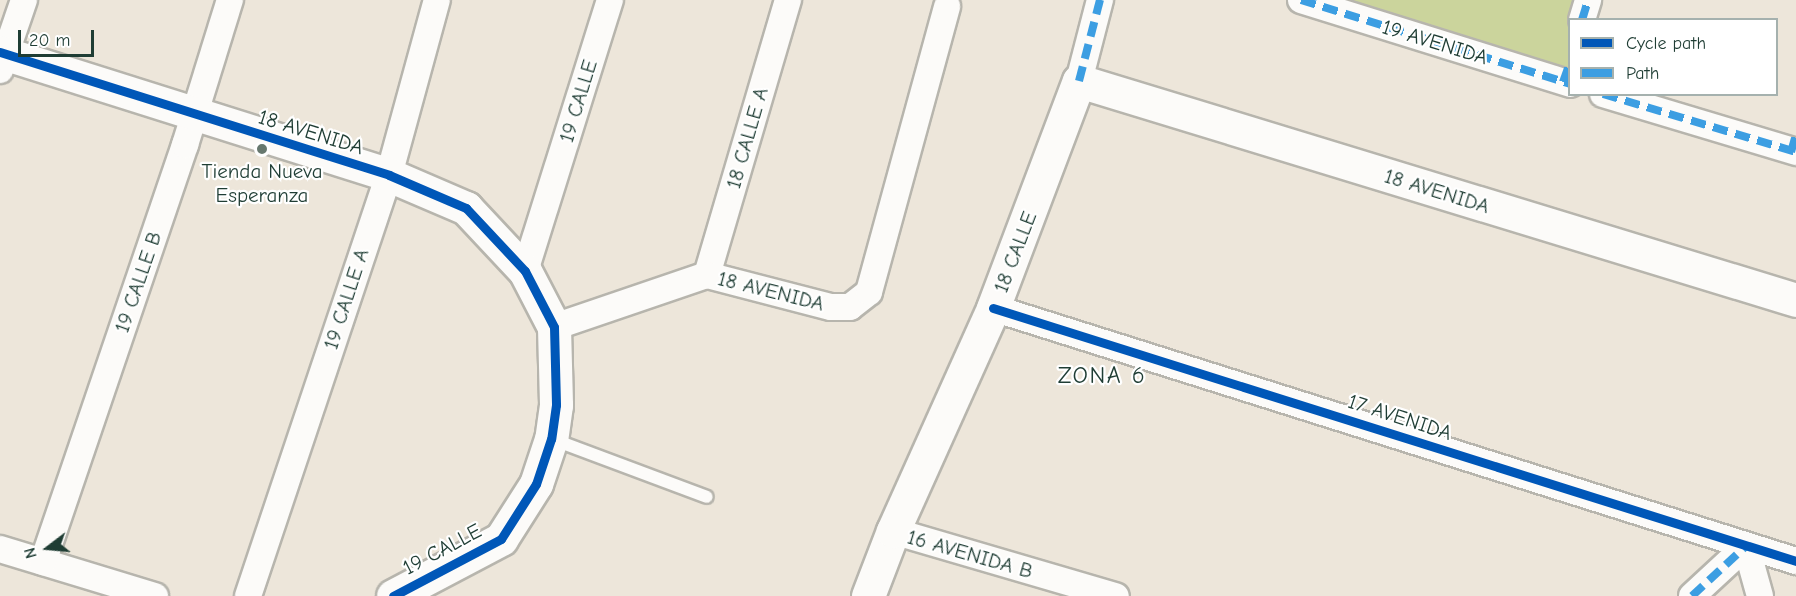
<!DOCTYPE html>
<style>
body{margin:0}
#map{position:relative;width:1796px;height:596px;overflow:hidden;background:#ede6da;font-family:"Comic Neue",sans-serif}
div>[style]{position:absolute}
.green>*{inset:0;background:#cbd49c}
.roads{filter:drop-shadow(2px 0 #b7b5ad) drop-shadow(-2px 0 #b7b5ad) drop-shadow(0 2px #b7b5ad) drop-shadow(0 -2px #b7b5ad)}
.lane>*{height:12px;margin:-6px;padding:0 6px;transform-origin:6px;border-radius:6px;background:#fcfbf9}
.street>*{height:26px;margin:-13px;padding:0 13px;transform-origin:13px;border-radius:13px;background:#fcfbf9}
.secondary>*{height:33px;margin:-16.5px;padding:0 16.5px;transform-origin:16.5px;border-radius:16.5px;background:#fcfbf9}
.quiet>*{height:8px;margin-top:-4px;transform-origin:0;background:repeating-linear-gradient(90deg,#3c9ee2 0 15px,transparent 0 23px)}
.cycleway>*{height:9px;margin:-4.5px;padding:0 4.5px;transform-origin:4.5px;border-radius:4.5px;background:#0057b8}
.dots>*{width:16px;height:16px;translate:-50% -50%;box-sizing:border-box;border:3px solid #fff;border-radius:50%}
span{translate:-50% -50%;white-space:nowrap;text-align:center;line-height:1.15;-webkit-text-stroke:4.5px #fff;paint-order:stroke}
.street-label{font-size:21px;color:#1f3d34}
.poi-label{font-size:21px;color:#1f3d34}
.quarter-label{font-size:24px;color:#1f3d34;letter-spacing:1.5px}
.legend{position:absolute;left:1568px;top:18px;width:210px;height:78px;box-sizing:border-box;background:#fff;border:2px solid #a5b1ae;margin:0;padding:8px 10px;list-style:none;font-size:18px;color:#1f3d34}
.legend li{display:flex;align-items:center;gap:12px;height:30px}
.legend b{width:30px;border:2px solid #a5b1ae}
.north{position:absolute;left:18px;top:518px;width:60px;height:60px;-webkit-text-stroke:4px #fff;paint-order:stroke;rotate:254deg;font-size:16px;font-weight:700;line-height:24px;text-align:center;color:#1f3d34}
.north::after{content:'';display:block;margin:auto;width:21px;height:27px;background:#1f3d34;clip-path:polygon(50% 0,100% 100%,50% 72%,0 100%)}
.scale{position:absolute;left:18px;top:30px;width:76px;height:27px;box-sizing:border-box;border:3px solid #1f3d34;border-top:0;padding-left:8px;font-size:18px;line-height:21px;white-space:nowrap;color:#1f3d34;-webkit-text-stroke:4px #fff;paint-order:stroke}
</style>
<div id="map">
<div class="green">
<i style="clip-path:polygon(1301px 0,1588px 0,1582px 19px,1570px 20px,1569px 63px,1563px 82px)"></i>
</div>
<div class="roads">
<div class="lane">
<i style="left:552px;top:439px;width:165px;rotate:20.5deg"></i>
</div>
<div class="street">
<i style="left:1301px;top:0;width:282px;rotate:17.3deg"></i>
<i style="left:1582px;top:20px;width:21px;rotate:-73deg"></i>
<i style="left:0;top:70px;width:74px;rotate:-71.1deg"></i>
<i style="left:1079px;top:81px;width:84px;rotate:-75.5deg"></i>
<i style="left:1603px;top:94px;width:202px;rotate:16.7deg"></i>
<i style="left:525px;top:271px;width:284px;rotate:-72.6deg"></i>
<i style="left:707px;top:275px;width:287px;rotate:-73.6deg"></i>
<i style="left:993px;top:308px;width:842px;rotate:17.49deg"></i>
<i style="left:554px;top:327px;width:162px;rotate:-18.8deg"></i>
<i style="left:707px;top:275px;width:128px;rotate:14.5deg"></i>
<i style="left:831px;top:307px;width:19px"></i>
<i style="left:850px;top:307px;width:24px;rotate:-38deg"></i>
<i style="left:869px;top:292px;width:296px;rotate:-74.7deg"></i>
<i style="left:893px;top:531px;width:232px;rotate:16.3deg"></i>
<i style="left:0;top:549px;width:162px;rotate:16.9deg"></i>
<i style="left:43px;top:562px;width:441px;rotate:-71.2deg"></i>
<i style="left:185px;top:145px;width:152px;rotate:-72.8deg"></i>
<i style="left:248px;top:596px;width:444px;rotate:-71.5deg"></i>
<i style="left:389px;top:175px;width:181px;rotate:-74.7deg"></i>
<i style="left:1692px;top:596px;width:74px;rotate:-42.8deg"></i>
<i style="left:1746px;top:546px;width:52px;rotate:74.4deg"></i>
</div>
<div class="secondary">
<i style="left:0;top:52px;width:408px;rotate:17.5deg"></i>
<i style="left:389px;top:175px;width:84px;rotate:23.2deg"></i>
<i style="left:466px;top:208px;width:86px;rotate:46.9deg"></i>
<i style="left:525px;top:271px;width:63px;rotate:62.6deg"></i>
<i style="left:554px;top:327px;width:78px;rotate:88.5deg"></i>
<i style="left:556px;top:405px;width:34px;rotate:98deg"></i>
<i style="left:551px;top:439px;width:47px;rotate:108.4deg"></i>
<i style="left:536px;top:484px;width:65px;rotate:122.5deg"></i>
<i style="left:501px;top:539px;width:122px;rotate:152.2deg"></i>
<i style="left:868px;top:596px;width:70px;rotate:-69deg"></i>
<i style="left:893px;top:531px;width:244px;rotate:-65.8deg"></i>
<i style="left:993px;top:308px;width:243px;rotate:-69.3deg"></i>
<i style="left:1079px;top:81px;width:750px;rotate:16.98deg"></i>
</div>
</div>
<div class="quiet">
<i style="left:1301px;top:0;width:282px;rotate:17.3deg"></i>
<i style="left:1582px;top:20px;width:21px;rotate:-73deg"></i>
<i style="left:1079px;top:81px;width:84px;rotate:-75.5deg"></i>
<i style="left:1563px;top:82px;width:20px;rotate:-70deg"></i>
<i style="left:1603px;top:94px;width:202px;rotate:16.7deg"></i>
<i style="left:1791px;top:152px;width:19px;rotate:-74deg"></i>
<i style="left:1692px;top:596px;width:74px;rotate:-42.8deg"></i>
</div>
<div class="cycleway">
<i style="left:0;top:52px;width:408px;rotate:17.5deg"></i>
<i style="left:389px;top:175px;width:84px;rotate:23.2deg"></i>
<i style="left:466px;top:208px;width:86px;rotate:46.9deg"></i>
<i style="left:525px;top:271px;width:63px;rotate:62.6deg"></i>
<i style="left:554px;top:327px;width:78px;rotate:88.5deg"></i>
<i style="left:556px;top:405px;width:34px;rotate:98deg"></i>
<i style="left:551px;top:439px;width:47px;rotate:108.4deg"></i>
<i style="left:536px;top:484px;width:65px;rotate:122.5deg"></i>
<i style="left:501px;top:539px;width:122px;rotate:152.2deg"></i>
<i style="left:993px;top:308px;width:842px;rotate:17.49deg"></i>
</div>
<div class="dots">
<i style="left:262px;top:149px;background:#67786e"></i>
</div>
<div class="street-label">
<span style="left:1435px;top:42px;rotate:17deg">19 AVENIDA</span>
<span style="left:578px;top:101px;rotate:-73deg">19 CALLE</span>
<span style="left:311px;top:132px;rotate:17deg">18 AVENIDA</span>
<span style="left:747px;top:138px;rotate:-74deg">18 CALLE A</span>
<span style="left:1437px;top:191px;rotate:17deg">18 AVENIDA</span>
<span style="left:1015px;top:252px;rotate:-69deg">18 CALLE</span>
<span style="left:138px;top:282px;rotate:-71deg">19 CALLE B</span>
<span style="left:771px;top:291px;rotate:14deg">18 AVENIDA</span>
<span style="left:346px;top:299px;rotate:-72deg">19 CALLE A</span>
<span style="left:1400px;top:417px;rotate:18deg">17 AVENIDA</span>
<span style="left:442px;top:549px;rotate:-28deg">19 CALLE</span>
<span style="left:970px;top:554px;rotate:16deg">16 AVENIDA B</span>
</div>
<div class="poi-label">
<span style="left:262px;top:183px">Tienda Nueva<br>Esperanza</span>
</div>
<div class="quarter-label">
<span style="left:1102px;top:376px">ZONA 6</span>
</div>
<ul class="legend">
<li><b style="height:8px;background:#0057b8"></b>Cycle path</li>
<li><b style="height:8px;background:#3c9ee2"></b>Path</li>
</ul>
<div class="north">N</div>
<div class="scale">20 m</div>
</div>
